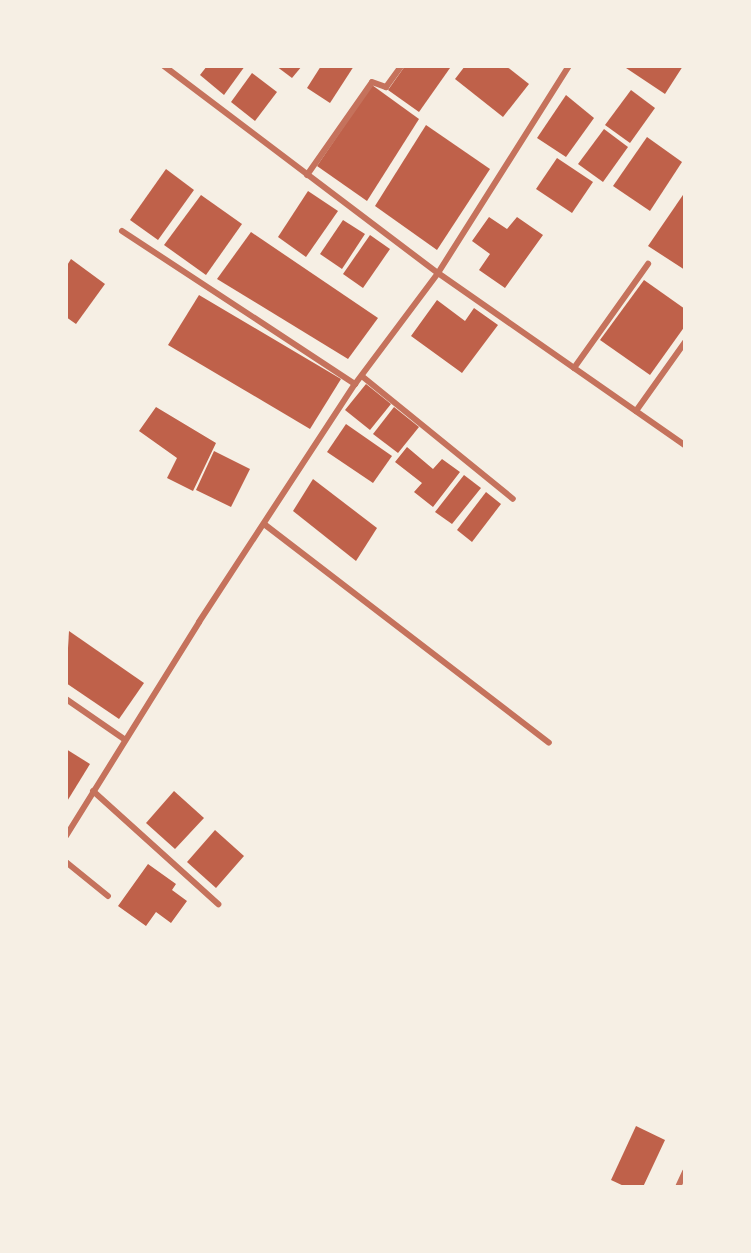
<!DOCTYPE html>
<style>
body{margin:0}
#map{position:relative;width:751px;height:1253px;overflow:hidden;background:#f6efe4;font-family:"DM Sans",sans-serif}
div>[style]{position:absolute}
.building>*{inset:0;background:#bf614a}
.minor>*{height:6px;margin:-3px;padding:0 3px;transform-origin:3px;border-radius:3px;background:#c5725c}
span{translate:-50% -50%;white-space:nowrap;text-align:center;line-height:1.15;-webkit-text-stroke:6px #f6efe4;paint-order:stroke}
.frame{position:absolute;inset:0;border:68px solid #f6efe4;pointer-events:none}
</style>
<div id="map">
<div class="building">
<i style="clip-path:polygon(207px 66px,245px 66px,224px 95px,200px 75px)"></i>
<i style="clip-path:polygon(276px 66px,302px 66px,292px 78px)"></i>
<i style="clip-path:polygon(321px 66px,354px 66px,330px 103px,307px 88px)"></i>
<i style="clip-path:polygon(405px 66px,450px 68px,419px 112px,388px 90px)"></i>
<i style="clip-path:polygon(465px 66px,506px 66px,529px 84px,503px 117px,455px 79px)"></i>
<i style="clip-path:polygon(623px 66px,683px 66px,665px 94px)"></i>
<i style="clip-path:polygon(252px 73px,277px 92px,255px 121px,231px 102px)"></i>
<i style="clip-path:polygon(372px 85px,419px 119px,367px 201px,317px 166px)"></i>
<i style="clip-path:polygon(631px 90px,655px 108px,630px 143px,605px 125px)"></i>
<i style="clip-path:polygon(566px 95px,594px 118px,566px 157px,537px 138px)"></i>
<i style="clip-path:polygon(426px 125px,490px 169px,437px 250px,375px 206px)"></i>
<i style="clip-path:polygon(604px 129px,628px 147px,603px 182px,578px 164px)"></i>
<i style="clip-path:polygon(647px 137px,682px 162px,650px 211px,613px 186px)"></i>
<i style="clip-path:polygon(557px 158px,593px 182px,572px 213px,536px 189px)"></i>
<i style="clip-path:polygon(166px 169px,194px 190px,158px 240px,130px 220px)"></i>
<i style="clip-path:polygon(308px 191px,338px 211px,306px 257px,278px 237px)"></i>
<i style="clip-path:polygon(685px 192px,685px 270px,648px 246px)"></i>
<i style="clip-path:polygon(201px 195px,242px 224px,206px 275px,164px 245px)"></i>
<i style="clip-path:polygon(489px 217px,507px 229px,517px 217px,543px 235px,505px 288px,479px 270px,490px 254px,472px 241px)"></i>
<i style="clip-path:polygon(343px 220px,365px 234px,342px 269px,320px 254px)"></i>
<i style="clip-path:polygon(251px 232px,378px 318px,348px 359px,217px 279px)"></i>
<i style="clip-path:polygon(370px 235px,390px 249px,363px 288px,343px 274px)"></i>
<i style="clip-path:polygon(71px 259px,105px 284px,76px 324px,66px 317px,66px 267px)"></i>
<i style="clip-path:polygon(644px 280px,685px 309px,685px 326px,650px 375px,600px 340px)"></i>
<i style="clip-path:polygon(199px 295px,341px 379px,310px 429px,168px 345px)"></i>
<i style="clip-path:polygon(437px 300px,465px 321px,474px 308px,498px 325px,462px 373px,411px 336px)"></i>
<i style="clip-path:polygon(366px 384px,391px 404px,370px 430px,345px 410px)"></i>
<i style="clip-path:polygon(156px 407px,216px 443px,193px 491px,167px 478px,177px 458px,139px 431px)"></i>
<i style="clip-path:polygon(394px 407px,419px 427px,398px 453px,373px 434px)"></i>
<i style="clip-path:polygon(346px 424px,392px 456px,373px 483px,327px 452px)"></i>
<i style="clip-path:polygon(407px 447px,433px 469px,442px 459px,460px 472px,433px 507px,414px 492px,422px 483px,395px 462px)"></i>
<i style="clip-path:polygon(214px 451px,250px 469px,231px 507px,196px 490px)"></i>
<i style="clip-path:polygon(464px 475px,481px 488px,452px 524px,435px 512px)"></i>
<i style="clip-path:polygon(313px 479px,377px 528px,356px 561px,293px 511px)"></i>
<i style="clip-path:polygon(486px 492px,501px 504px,472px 542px,457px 530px)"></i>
<i style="clip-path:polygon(69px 631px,144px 683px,119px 719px,66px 683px)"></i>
<i style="clip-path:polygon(66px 749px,90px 764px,66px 803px)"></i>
<i style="clip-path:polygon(174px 791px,204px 818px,175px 849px,146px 823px)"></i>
<i style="clip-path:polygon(215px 830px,244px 856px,216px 888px,187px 862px)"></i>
<i style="clip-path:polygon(148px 864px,176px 884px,172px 890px,187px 901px,171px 923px,156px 912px,146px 926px,118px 906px)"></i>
<i style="clip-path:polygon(636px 1126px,665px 1140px,643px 1187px,626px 1187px,611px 1180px)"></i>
</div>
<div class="minor">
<i style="left:164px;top:66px;width:343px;rotate:37.1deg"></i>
<i style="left:438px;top:273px;width:301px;rotate:34.9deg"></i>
<i style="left:307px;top:175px;width:113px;rotate:-55deg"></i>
<i style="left:372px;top:82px;width:15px;rotate:20deg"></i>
<i style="left:386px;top:87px;width:26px;rotate:-54deg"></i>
<i style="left:122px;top:231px;width:279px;rotate:33.3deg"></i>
<i style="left:574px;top:368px;width:128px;rotate:-54.6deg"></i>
<i style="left:363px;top:377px;width:193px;rotate:39.1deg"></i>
<i style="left:636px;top:411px;width:85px;rotate:-54.6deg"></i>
<i style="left:264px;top:524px;width:359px;rotate:37.5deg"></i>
<i style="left:66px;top:699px;width:70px;rotate:34.6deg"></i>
<i style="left:93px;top:791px;width:169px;rotate:42.1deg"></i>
<i style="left:66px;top:836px;width:252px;rotate:-58.1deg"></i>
<i style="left:199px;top:622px;width:285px;rotate:-56.8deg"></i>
<i style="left:355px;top:384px;width:139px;rotate:-53.2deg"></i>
<i style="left:438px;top:273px;width:245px;rotate:-57.7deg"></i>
<i style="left:66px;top:862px;width:54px;rotate:39deg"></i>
<i style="left:678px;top:1187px;width:17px;rotate:-65deg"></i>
</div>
<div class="frame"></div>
</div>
